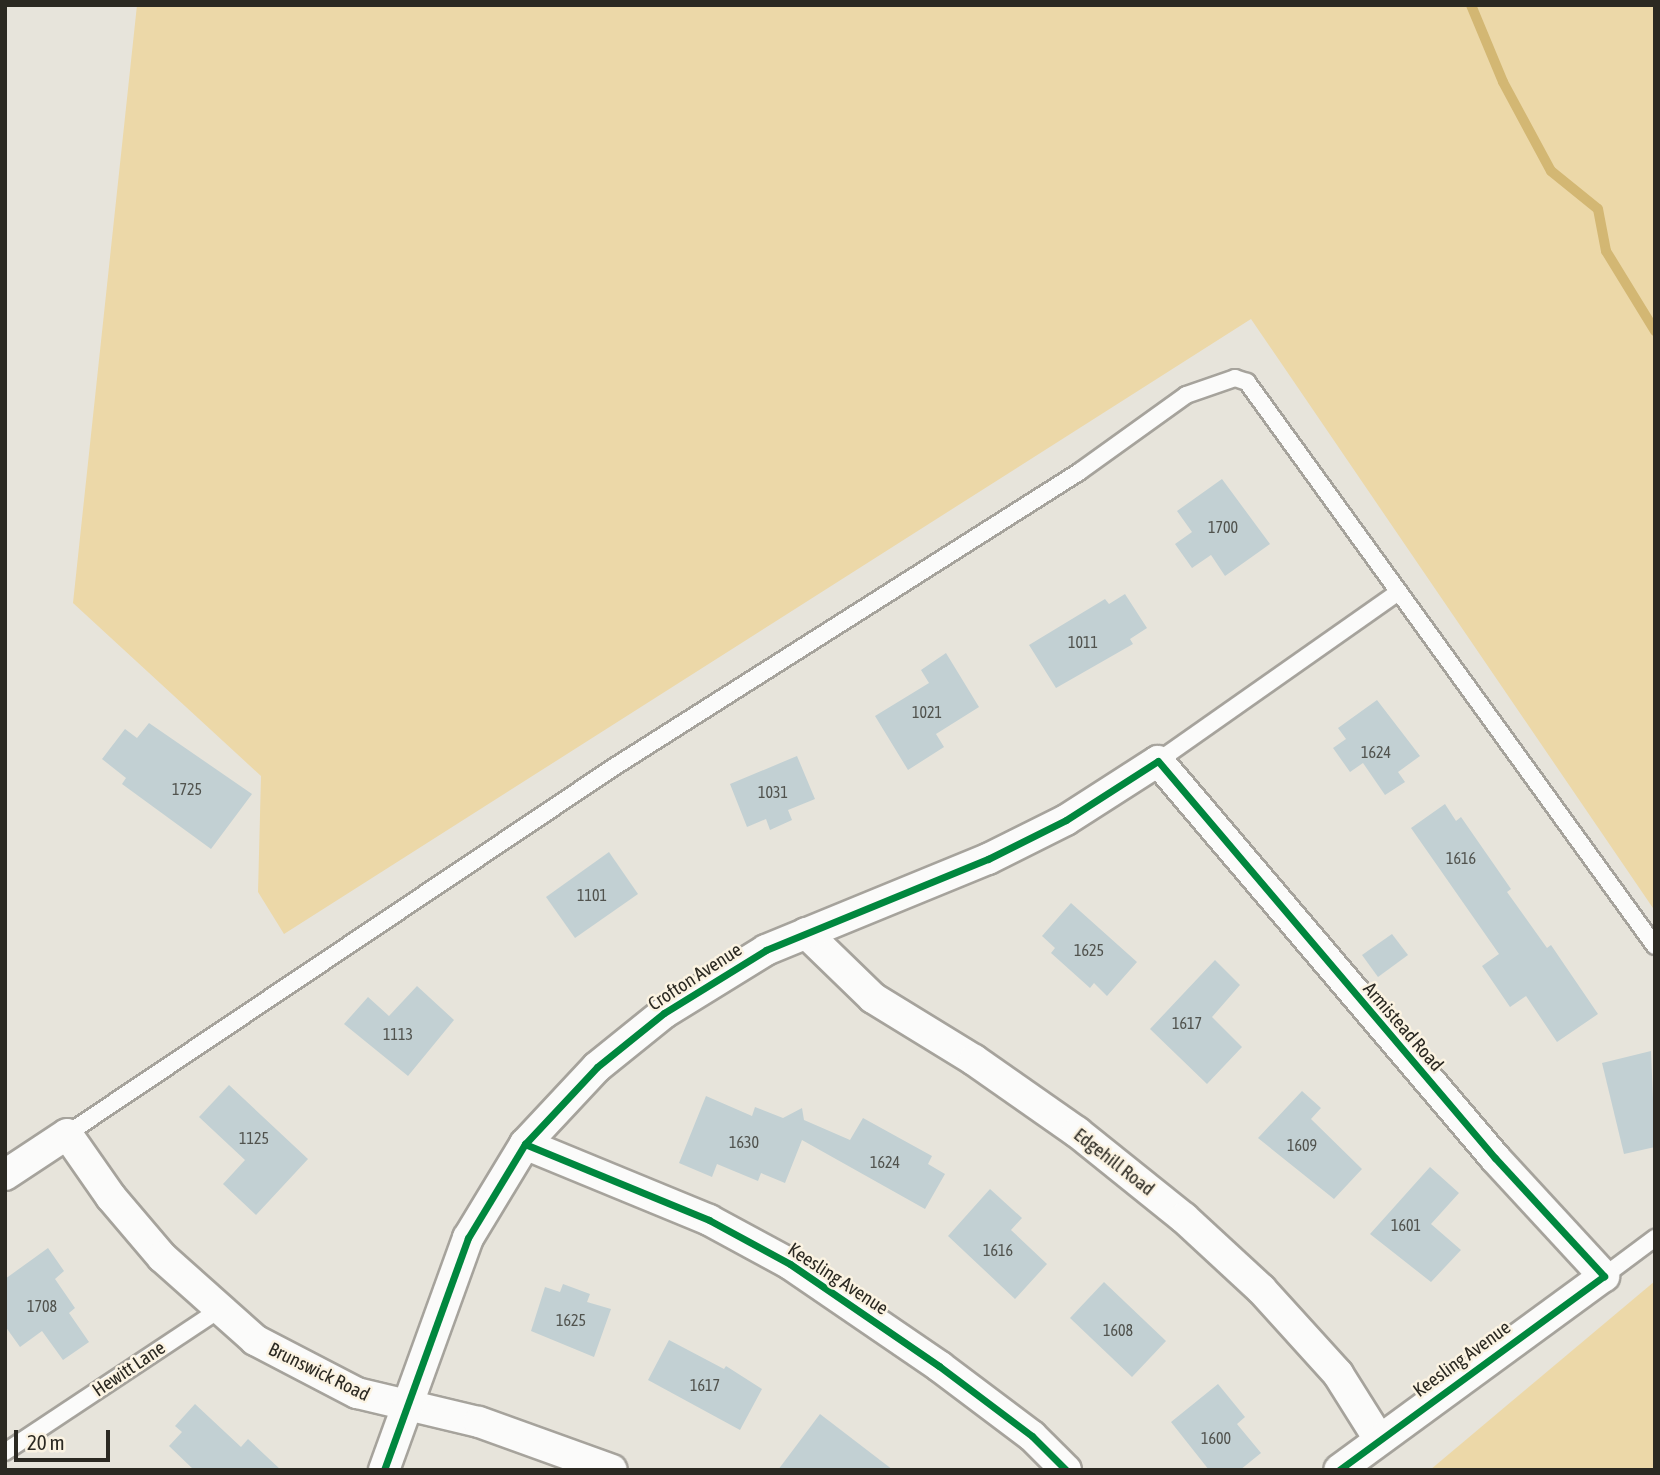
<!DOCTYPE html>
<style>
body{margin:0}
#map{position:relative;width:1660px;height:1475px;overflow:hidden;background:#e7e4db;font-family:"Asap Condensed",sans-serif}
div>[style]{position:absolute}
.green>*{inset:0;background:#ecd8a8}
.stream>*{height:10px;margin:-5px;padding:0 5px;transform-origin:5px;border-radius:5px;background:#d3b773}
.building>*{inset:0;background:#c2d0d3}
.roads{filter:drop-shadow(2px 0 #a6a39c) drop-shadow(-2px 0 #a6a39c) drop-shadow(0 2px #a6a39c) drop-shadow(0 -2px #a6a39c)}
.lane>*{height:16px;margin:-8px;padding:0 8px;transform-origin:8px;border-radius:8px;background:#fbfbfa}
.street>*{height:30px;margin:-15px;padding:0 15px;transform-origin:15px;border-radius:15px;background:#fbfbfa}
.cycleway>*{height:7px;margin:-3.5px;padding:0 3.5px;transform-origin:3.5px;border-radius:3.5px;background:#00873e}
span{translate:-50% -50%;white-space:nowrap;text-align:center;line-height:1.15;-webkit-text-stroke:5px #fbf3e2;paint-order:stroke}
.number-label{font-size:16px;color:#51534e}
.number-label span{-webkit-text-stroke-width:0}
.street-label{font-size:19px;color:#2b2922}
.frame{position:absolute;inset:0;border:7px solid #2b2922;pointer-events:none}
.scale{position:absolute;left:14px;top:1430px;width:96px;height:32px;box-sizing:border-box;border:4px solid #2b2922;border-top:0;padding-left:9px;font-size:21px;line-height:24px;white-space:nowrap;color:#2b2922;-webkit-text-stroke:5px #fbf3e2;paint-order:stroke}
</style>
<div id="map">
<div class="green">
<i style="clip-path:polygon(137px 5px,1655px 5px,1655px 911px,1251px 319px,284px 934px,258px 892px,261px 776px,73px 603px)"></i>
<i style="clip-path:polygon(1655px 1281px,1655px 1470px,1430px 1470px)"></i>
</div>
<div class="stream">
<i style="left:1471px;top:5px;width:83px;rotate:67.4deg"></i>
<i style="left:1503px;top:82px;width:101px;rotate:61.7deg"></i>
<i style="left:1551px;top:171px;width:60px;rotate:39deg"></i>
<i style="left:1598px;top:209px;width:43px;rotate:79.2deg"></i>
<i style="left:1606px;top:251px;width:94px;rotate:58.5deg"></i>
</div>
<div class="building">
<i style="clip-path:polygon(1222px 479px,1270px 544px,1225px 576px,1211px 555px,1192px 568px,1175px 544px,1192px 532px,1177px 511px)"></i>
<i style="clip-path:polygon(1125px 594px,1147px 628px,1130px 639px,1133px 644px,1056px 688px,1029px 645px,1105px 599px,1109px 604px)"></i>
<i style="clip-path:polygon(946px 653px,979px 707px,936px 734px,944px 747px,908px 770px,875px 716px,929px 683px,921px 670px)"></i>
<i style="clip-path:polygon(1377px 700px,1420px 756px,1398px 772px,1405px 782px,1385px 795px,1363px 763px,1350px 772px,1333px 748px,1346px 739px,1338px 728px)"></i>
<i style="clip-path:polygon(149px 723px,252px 794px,211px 849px,122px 784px,126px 778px,102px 759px,125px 729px,137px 738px)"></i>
<i style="clip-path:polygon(797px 756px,815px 799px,788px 810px,792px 820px,770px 830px,766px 819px,747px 827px,730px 784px)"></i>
<i style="clip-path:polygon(1445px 804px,1456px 821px,1461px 817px,1511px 889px,1507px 892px,1547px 948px,1551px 945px,1598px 1014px,1557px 1042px,1526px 996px,1510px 1007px,1482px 966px,1499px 954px,1411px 828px)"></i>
<i style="clip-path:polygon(609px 852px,638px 894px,575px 938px,546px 897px)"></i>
<i style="clip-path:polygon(1071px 903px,1137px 962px,1107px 996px,1094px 983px,1090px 988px,1051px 953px,1055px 948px,1042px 936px)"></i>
<i style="clip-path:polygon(1392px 934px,1408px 955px,1378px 977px,1362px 955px)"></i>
<i style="clip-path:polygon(1215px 960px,1240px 985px,1212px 1017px,1242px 1047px,1207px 1084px,1150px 1029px)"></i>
<i style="clip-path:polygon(417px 986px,454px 1020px,408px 1076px,344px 1024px,368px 997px,389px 1016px)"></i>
<i style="clip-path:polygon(1651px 1051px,1655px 1147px,1624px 1154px,1602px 1063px)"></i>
<i style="clip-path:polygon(229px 1085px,308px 1159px,256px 1215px,223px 1184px,245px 1160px,199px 1117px)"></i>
<i style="clip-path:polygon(1302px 1091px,1321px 1108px,1311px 1119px,1362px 1169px,1334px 1199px,1258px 1138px)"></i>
<i style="clip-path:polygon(706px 1096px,752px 1116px,755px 1107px,783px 1118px,802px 1108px,804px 1120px,850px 1140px,863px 1118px,932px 1156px,928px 1164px,945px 1174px,925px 1209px,802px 1140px,785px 1183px,761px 1173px,758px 1181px,717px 1164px,712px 1177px,679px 1163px)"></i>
<i style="clip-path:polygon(1430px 1167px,1459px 1193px,1431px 1224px,1461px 1250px,1431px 1282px,1370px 1234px)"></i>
<i style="clip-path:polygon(990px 1189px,1022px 1218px,1011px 1230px,1047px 1264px,1015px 1299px,948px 1236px)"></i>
<i style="clip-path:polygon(48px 1248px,64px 1271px,55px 1279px,75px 1308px,69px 1313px,89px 1342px,63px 1360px,42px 1331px,20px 1347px,5px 1326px,5px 1279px)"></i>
<i style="clip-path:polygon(1104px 1282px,1166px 1341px,1132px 1377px,1070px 1318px)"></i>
<i style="clip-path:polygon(563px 1284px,590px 1294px,587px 1302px,611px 1309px,594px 1357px,531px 1331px,545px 1287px,560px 1292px)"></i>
<i style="clip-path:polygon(669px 1340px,724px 1369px,726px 1366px,762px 1389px,740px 1430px,648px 1380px)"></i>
<i style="clip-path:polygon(1218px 1384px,1245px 1417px,1237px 1424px,1261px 1453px,1240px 1470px,1209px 1470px,1171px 1422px)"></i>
<i style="clip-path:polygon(195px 1404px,241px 1447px,248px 1439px,281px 1470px,194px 1470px,169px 1446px,182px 1432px,175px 1426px)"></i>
<i style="clip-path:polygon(820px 1414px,893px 1470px,778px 1470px)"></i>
</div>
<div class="roads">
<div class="lane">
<i style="left:1158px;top:761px;width:292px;rotate:-35.1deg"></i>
<i style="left:67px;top:1134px;width:659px;rotate:-33.86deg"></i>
<i style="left:614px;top:767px;width:551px;rotate:-32.39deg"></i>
<i style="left:1079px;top:472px;width:132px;rotate:-35.7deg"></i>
<i style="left:1186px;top:395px;width:52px;rotate:-19.1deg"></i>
<i style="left:1235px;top:378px;width:13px;rotate:18deg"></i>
<i style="left:1247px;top:382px;width:696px;rotate:54.12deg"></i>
<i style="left:1604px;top:1276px;width:64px;rotate:-36.7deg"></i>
<i style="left:5px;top:1452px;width:257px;rotate:-33.6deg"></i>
</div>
<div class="street">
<i style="left:806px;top:933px;width:93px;rotate:44.1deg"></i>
<i style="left:873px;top:998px;width:119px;rotate:31.5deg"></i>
<i style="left:974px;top:1060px;width:126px;rotate:35deg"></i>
<i style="left:1077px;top:1132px;width:137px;rotate:38.8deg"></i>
<i style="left:1184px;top:1218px;width:105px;rotate:42.7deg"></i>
<i style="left:1261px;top:1289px;width:115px;rotate:47.8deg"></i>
<i style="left:1338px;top:1374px;width:77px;rotate:57.8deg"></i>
<i style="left:525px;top:1144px;width:199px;rotate:22.4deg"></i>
<i style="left:709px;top:1220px;width:92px;rotate:28.5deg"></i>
<i style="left:790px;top:1264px;width:181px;rotate:34.4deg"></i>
<i style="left:939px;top:1366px;width:116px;rotate:37deg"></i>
<i style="left:1032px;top:1436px;width:48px;rotate:45deg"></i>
<i style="left:5px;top:1175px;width:74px;rotate:-33.5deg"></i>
<i style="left:67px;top:1134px;width:77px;rotate:55.1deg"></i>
<i style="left:111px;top:1197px;width:79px;rotate:49.6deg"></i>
<i style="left:162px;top:1257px;width:125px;rotate:41.7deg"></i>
<i style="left:255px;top:1340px;width:115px;rotate:27.5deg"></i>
<i style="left:357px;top:1393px;width:125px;rotate:13.4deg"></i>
<i style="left:479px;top:1422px;width:141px;rotate:19.8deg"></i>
<i style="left:384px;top:1470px;width:247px;rotate:-70.1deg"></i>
<i style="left:468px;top:1238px;width:110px;rotate:-58.8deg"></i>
<i style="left:525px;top:1144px;width:105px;rotate:-46.9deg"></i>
<i style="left:597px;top:1067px;width:86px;rotate:-38.9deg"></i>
<i style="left:664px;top:1013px;width:120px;rotate:-31.7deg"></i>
<i style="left:766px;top:950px;width:240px;rotate:-22.3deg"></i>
<i style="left:988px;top:859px;width:87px;rotate:-26.6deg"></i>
<i style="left:1066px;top:820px;width:109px;rotate:-32.7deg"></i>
<i style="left:1158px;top:761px;width:521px;rotate:49.67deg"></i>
<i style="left:1495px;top:1158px;width:161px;rotate:47.3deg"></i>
<i style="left:1604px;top:1276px;width:328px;rotate:143.8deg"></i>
</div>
</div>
<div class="cycleway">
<i style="left:525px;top:1144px;width:199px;rotate:22.4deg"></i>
<i style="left:709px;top:1220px;width:92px;rotate:28.5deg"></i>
<i style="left:790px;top:1264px;width:181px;rotate:34.4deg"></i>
<i style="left:939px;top:1366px;width:116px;rotate:37deg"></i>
<i style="left:1032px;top:1436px;width:48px;rotate:45deg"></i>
<i style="left:384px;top:1470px;width:247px;rotate:-70.1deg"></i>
<i style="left:468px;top:1238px;width:110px;rotate:-58.8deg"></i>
<i style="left:525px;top:1144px;width:105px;rotate:-46.9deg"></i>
<i style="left:597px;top:1067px;width:86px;rotate:-38.9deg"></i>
<i style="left:664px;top:1013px;width:120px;rotate:-31.7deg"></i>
<i style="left:766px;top:950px;width:240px;rotate:-22.3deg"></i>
<i style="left:988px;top:859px;width:87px;rotate:-26.6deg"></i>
<i style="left:1066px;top:820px;width:109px;rotate:-32.7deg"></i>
<i style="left:1158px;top:761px;width:521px;rotate:49.67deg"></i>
<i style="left:1495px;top:1158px;width:161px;rotate:47.3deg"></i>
<i style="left:1604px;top:1276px;width:328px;rotate:143.8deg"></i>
</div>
<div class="number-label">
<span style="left:1223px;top:527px">1700</span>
<span style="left:1083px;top:642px">1011</span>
<span style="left:927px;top:712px">1021</span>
<span style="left:1376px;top:752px">1624</span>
<span style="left:187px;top:789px">1725</span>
<span style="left:773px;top:792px">1031</span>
<span style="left:1461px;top:858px">1616</span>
<span style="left:592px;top:895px">1101</span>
<span style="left:1089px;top:950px">1625</span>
<span style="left:1187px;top:1023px">1617</span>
<span style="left:398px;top:1034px">1113</span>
<span style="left:254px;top:1138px">1125</span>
<span style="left:744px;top:1142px">1630</span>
<span style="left:1302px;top:1145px">1609</span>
<span style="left:885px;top:1162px">1624</span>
<span style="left:1406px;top:1225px">1601</span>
<span style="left:998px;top:1250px">1616</span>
<span style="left:42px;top:1306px">1708</span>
<span style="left:571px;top:1320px">1625</span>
<span style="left:1118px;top:1330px">1608</span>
<span style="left:705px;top:1385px">1617</span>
<span style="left:1216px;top:1438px">1600</span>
</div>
<div class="street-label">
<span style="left:695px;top:977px;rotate:-33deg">Crofton Avenue</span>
<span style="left:1403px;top:1027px;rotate:49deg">Armistead Road</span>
<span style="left:1114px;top:1162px;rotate:38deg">Edgehill Road</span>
<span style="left:838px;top:1279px;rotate:33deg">Keesling Avenue</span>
<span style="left:1462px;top:1359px;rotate:-36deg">Keesling Avenue</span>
<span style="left:129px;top:1369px;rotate:-34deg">Hewitt Lane</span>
<span style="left:319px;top:1372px;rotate:26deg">Brunswick Road</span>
</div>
<div class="frame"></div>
<div class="scale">20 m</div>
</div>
